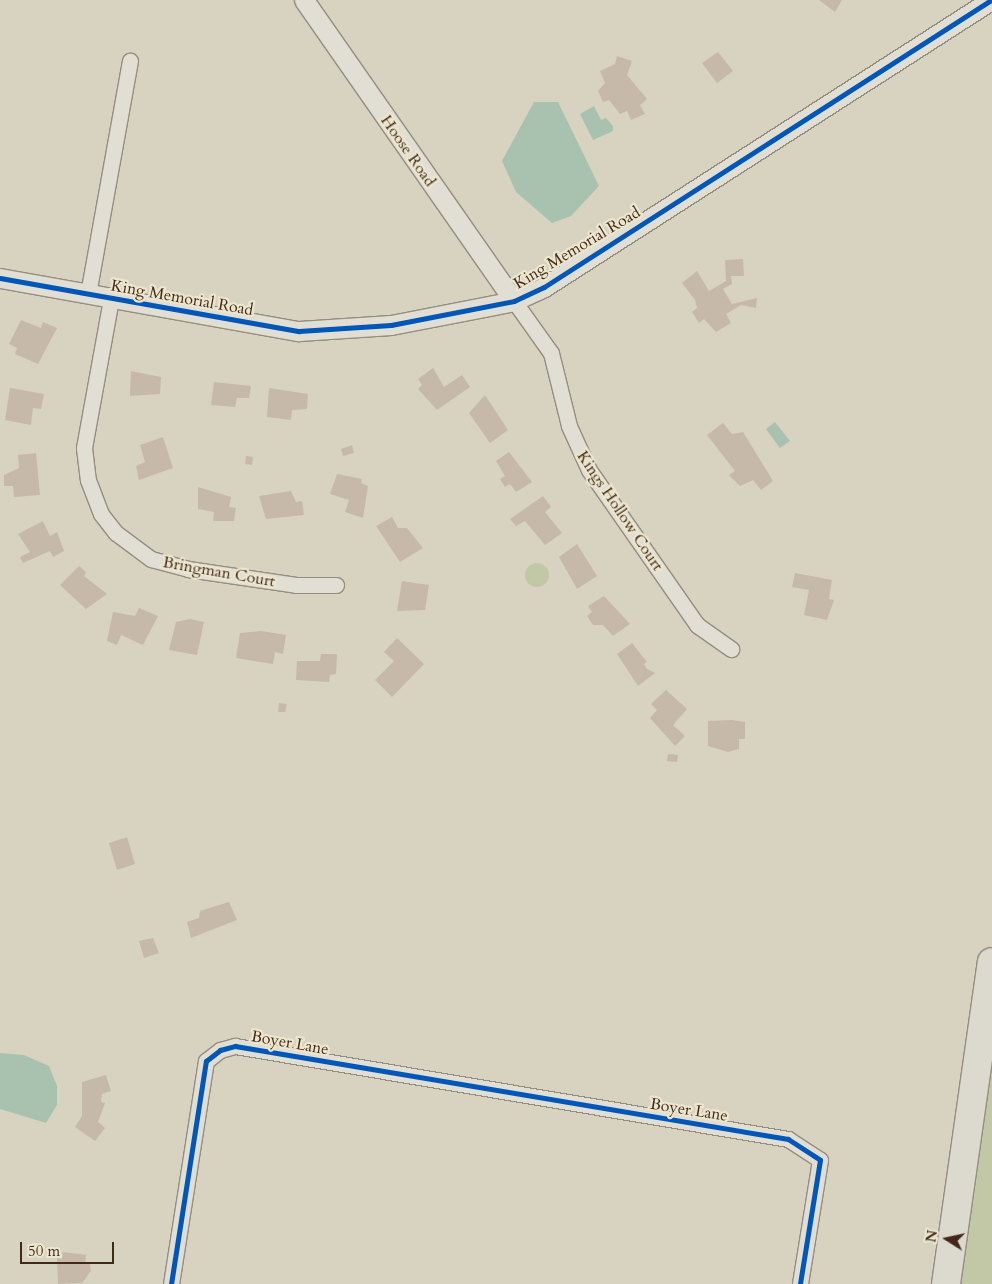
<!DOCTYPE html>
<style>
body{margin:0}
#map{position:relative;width:992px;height:1284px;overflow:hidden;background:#d8d2c0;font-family:Cardo,serif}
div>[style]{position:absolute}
.green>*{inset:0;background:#c2c8a6}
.round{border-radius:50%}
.water>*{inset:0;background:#a9c2b0}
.building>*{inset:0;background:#c7b9a9}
.roads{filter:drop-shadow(1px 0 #948d80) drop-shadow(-1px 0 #948d80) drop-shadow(0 1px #948d80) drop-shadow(0 -1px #948d80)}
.minor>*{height:15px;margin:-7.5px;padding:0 7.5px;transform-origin:7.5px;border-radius:7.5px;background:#e1ded4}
.tertiary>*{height:19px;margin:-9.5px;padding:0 9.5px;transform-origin:9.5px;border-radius:9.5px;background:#e1ded4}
.motorway>*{height:28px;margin:-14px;padding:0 14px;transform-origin:14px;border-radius:14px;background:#dcd9ce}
.cycleway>*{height:5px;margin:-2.5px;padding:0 2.5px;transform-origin:2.5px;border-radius:2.5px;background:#0057b8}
span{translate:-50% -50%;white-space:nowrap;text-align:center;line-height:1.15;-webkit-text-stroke:4.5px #ece6cf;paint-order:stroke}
.street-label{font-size:16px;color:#422817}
.north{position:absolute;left:922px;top:1214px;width:50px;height:50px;-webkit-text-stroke:4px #ece6cf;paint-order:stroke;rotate:280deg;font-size:14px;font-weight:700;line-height:20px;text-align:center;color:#422817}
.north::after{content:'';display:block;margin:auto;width:18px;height:22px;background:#422817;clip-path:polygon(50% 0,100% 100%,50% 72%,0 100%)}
.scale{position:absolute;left:20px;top:1242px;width:94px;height:22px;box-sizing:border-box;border:2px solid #422817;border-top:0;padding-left:6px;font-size:15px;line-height:18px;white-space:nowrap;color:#422817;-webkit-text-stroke:4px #ece6cf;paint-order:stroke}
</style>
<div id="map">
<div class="green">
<i class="round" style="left:525px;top:563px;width:24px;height:24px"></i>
<i style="clip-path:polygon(992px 1042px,992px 1284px,956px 1284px)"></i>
</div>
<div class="water">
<i style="clip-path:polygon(534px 102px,558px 102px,599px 186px,571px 216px,552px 223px,516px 192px,502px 161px)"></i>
<i style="clip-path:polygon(594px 106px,601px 120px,606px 118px,613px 126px,613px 131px,593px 140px,580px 114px)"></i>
<i style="clip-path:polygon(775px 422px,790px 441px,780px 448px,766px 429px)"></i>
<i style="clip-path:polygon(0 1053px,24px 1055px,49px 1066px,57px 1086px,57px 1105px,46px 1123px,0 1109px)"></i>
</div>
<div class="building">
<i style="clip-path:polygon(819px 0,842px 0,835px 12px)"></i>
<i style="clip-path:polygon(718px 52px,733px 71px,717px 83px,702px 63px)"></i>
<i style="clip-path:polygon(617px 56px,632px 61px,627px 75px,647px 99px,640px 105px,645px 114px,631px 120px,627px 111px,620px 114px,609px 100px,603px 102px,598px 91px,605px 83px,600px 71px,615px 64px)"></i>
<i style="clip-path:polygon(743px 259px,744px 276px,731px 276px,732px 284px,723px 289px,732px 304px,757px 298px,756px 308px,741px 305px,726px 314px,731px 323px,716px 332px,704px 319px,699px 323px,692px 312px,697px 308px,695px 300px,682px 283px,697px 271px,709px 291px,726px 281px,725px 260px)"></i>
<i style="clip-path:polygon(21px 320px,41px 328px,43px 322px,57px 328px,38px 364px,15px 354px,17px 348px,9px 344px)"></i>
<i style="clip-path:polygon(433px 368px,444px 387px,462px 375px,470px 387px,437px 410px,418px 389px,422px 385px,418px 379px)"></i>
<i style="clip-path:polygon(131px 371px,161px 377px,160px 394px,130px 396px)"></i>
<i style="clip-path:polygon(214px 382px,251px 386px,249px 398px,237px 398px,235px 407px,211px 405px)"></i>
<i style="clip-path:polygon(10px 388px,44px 394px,41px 409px,33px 408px,31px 425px,5px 420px)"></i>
<i style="clip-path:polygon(269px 388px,308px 394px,307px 409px,292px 410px,291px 420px,267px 417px)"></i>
<i style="clip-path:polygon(485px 395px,508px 430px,490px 443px,469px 413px)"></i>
<i style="clip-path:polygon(723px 423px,732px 434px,743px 432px,773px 481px,761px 490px,753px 480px,740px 486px,729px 475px,735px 471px,707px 435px)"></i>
<i style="clip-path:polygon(163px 437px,173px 468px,139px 480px,136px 466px,145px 462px,140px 445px)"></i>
<i style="clip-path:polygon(352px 445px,354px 453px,343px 456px,341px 449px)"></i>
<i style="clip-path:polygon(509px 452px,532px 482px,516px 492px,510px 484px,505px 487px,500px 479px,505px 476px,496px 461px)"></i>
<i style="clip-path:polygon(36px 453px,40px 495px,14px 497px,13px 486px,4px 486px,4px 475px,19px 468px,18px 455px)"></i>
<i style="clip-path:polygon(246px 456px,253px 457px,252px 465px,245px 464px)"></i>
<i style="clip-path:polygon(337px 474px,362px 479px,361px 483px,368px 486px,363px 518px,345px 512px,349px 500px,330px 494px)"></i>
<i style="clip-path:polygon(198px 487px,231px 497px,229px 507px,236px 508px,234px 521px,213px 521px,214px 512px,198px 509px)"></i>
<i style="clip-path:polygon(291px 491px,296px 502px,302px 501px,304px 515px,266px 519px,259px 496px)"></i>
<i style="clip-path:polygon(543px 496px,551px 507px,545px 512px,562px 533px,545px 545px,525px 521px,516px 526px,510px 519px)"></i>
<i style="clip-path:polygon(392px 517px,398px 528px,407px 528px,423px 548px,400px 562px,376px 526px)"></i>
<i style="clip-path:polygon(43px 521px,50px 536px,57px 532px,64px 551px,53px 557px,50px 551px,23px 563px,20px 557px,30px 552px,18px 534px)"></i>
<i style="clip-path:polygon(577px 544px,597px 576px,577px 589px,559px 557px)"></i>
<i style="clip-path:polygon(79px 566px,86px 572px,84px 576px,107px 594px,86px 609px,60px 585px)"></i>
<i style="clip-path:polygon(795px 573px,832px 580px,829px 599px,834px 600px,827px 620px,804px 615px,809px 590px,792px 587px)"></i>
<i style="clip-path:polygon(402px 581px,429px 585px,425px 610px,397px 611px)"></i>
<i style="clip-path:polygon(604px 596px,630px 624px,613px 636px,603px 625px,593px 625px,587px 616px,592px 612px,588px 606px)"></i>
<i style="clip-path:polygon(139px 608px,158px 616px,143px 645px,121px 635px,117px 645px,107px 641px,113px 612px,135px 616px)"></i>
<i style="clip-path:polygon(190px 619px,204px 622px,197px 655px,169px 650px,176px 622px)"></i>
<i style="clip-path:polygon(261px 631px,286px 635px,283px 654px,275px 652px,273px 664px,236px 658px,240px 633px)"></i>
<i style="clip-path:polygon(397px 638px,424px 664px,392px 697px,375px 680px,394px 661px,384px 652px)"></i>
<i style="clip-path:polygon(632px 643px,647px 662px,644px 664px,647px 669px,655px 673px,638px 686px,617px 654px)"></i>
<i style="clip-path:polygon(321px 654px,337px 654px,336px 674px,330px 675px,329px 682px,296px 680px,297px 661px,320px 661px)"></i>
<i style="clip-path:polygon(666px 690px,687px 709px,673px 725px,685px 736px,675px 746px,650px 718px,657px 710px,651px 704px)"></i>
<i style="clip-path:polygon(279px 703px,287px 704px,285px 712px,278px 712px)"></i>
<i style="clip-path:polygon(732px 720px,745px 722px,745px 739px,739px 739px,739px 749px,728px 752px,708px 746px,708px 721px)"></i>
<i style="clip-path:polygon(668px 754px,678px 755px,677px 762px,667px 761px)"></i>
<i style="clip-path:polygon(127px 837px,135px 864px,117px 870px,109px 843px)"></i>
<i style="clip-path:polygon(229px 902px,237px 920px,191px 938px,187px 922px,199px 918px,200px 911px)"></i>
<i style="clip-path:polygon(153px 938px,159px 953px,144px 958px,139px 941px)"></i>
<i style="clip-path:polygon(106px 1075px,111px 1091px,102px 1094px,101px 1102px,105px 1103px,98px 1122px,105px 1128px,95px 1141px,75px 1127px,82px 1116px,82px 1082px)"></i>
<i style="clip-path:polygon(63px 1252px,86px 1255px,85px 1263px,90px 1264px,91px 1271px,82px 1283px,58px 1284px,57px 1258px,62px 1259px)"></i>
</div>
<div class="roads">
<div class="minor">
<i style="left:88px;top:294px;width:237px;rotate:-79.8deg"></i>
<i style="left:111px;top:299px;width:151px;rotate:100.3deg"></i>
<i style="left:84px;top:448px;width:32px;rotate:83deg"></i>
<i style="left:88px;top:480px;width:36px;rotate:69deg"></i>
<i style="left:101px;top:514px;width:24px;rotate:52deg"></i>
<i style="left:116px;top:533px;width:44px;rotate:36.6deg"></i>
<i style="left:151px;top:559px;width:38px;rotate:15deg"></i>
<i style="left:188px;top:569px;width:109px;rotate:8.4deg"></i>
<i style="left:296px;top:585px;width:40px"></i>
<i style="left:514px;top:301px;width:64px;rotate:54.6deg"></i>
<i style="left:551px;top:353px;width:75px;rotate:76.1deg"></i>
<i style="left:569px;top:426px;width:48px;rotate:65.6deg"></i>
<i style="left:589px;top:470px;width:189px;rotate:55.1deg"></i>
<i style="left:697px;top:625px;width:42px;rotate:35.2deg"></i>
<i style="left:171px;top:1284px;width:226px;rotate:-81.1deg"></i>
<i style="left:206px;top:1061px;width:18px;rotate:-38deg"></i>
<i style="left:220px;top:1050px;width:16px;rotate:-15deg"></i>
<i style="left:235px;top:1046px;width:561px;rotate:9.55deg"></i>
<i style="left:788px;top:1139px;width:38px;rotate:33deg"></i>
<i style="left:820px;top:1160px;width:126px;rotate:99.2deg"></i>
</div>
<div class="tertiary">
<i style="left:304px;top:0;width:367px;rotate:55.1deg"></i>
<i style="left:0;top:278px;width:304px;rotate:10.1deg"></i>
<i style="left:299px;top:331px;width:92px;rotate:-3.7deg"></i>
<i style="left:391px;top:325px;width:125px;rotate:-11deg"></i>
<i style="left:514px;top:301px;width:33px;rotate:-25deg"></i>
<i style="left:544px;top:287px;width:531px;rotate:-32.7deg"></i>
</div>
<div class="motorway">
<i style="left:946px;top:1284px;width:325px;rotate:-81.9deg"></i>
</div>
</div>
<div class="cycleway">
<i style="left:0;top:278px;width:304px;rotate:10.1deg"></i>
<i style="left:299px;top:331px;width:92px;rotate:-3.7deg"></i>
<i style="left:391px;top:325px;width:125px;rotate:-11deg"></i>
<i style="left:514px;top:301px;width:33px;rotate:-25deg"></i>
<i style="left:544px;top:287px;width:531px;rotate:-32.7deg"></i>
<i style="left:171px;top:1284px;width:226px;rotate:-81.1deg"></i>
<i style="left:206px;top:1061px;width:18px;rotate:-38deg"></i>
<i style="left:220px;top:1050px;width:16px;rotate:-15deg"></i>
<i style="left:235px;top:1046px;width:561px;rotate:9.55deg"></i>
<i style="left:788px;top:1139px;width:38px;rotate:33deg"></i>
<i style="left:820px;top:1160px;width:126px;rotate:99.2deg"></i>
</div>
<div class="street-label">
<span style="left:408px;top:151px;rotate:55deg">Hoose Road</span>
<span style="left:577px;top:248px;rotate:-31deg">King Memorial Road</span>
<span style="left:182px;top:298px;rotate:10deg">King Memorial Road</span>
<span style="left:620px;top:511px;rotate:56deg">Kings Hollow Court</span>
<span style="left:219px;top:572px;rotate:10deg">Bringman Court</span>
<span style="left:290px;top:1043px;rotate:10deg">Boyer Lane</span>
<span style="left:689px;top:1110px;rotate:9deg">Boyer Lane</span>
</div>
<div class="north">N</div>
<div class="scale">50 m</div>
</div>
